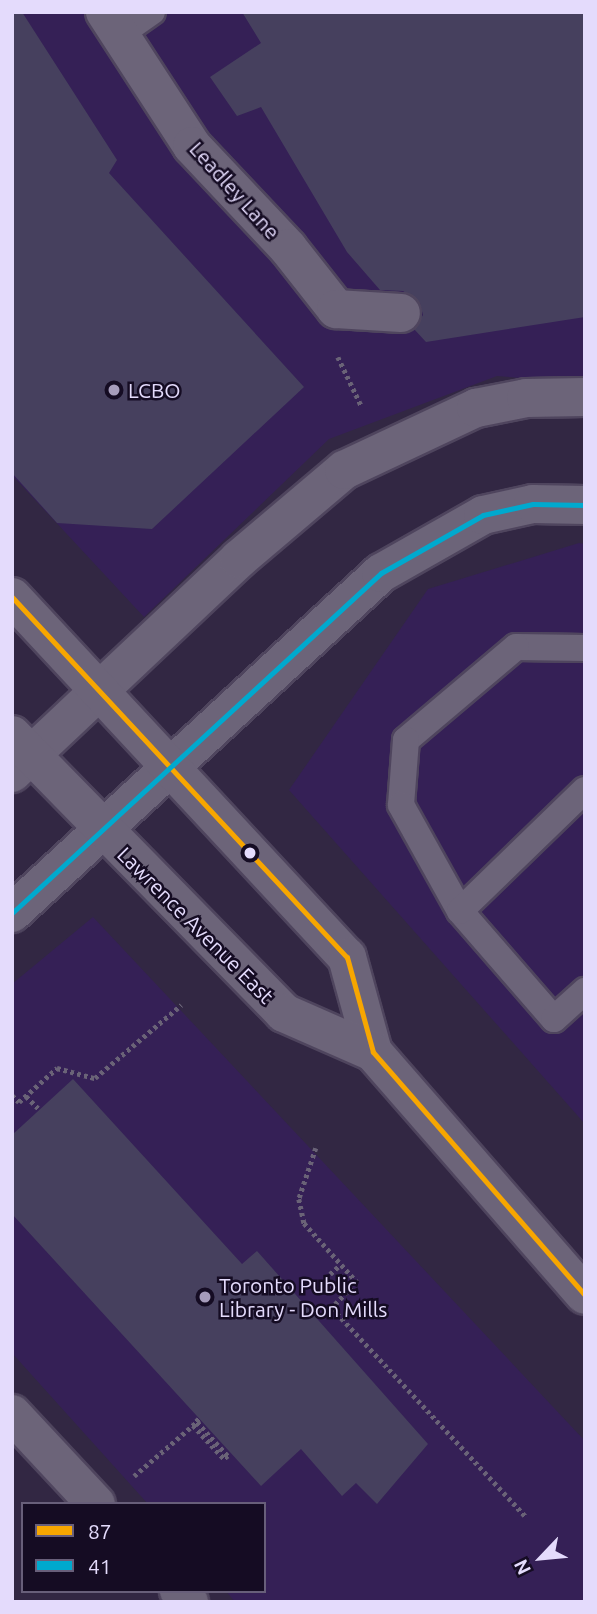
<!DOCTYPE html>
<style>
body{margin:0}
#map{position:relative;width:597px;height:1614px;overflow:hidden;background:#322743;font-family:Ubuntu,sans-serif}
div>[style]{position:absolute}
.built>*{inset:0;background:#352056}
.building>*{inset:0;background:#46405e}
.path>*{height:4.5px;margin-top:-2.25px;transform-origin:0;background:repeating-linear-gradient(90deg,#6a6377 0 3.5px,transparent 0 7px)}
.roads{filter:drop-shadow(2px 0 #4f455e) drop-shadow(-2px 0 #4f455e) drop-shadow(0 2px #4f455e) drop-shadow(0 -2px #4f455e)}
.service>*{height:26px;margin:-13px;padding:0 13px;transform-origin:13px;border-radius:13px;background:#6c6479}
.minor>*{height:38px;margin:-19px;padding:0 19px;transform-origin:19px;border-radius:19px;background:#6c6479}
.tertiary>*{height:38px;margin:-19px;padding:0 19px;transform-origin:19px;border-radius:19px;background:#6c6479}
.secondary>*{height:38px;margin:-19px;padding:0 19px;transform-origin:19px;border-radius:19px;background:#6c6479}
.path-bridge>*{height:4.5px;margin-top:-2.25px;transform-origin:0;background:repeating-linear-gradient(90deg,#6a6377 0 3.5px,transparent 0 7px)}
.bus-1>*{height:5px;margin:-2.5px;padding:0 2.5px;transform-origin:2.5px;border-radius:2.5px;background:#f7a600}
.bus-2>*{height:5px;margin:-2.5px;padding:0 2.5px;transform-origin:2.5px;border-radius:2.5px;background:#00a9ce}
.dots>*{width:19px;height:19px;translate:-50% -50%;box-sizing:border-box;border:4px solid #150c23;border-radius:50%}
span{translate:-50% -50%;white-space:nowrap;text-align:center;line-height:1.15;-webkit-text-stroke:5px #150c23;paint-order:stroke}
.street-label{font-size:21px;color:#e4dbfc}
.poi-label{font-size:21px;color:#e4dbfc}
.left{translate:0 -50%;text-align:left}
.frame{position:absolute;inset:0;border:14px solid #e4dbfc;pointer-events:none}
.legend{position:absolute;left:21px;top:1502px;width:245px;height:91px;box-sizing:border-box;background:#150c23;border:2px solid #685f7a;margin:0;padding:9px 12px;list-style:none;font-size:21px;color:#e4dbfc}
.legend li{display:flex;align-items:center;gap:14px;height:35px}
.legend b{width:35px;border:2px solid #685f7a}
.north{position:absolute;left:506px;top:1523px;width:70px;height:70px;-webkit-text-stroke:5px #150c23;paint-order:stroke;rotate:244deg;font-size:19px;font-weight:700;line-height:28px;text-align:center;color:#e4dbfc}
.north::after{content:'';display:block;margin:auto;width:24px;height:32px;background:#e4dbfc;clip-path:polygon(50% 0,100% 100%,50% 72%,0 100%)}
</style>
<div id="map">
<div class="built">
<i style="clip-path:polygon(12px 12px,585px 12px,585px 383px,497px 376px,329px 439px,144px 617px,12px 475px)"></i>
<i style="clip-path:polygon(579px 543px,585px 544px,585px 1124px,289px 790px,428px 589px)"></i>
<i style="clip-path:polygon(93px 917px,585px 1441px,585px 1602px,235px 1602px,226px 1591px,264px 1591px,264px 1504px,148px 1504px,12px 1353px,12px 984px)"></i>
</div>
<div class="building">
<i style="clip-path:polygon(12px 12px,22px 12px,117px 160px,109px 173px,304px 387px,152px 529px,57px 523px,12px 473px)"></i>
<i style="clip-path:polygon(242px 12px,585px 12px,585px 317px,426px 342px,414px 329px,423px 315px,420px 303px,403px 291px,380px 290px,347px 252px,261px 107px,237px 116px,210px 77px,261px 43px)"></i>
<i style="clip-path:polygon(73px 1079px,242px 1264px,257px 1251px,428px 1444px,377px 1504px,356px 1483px,342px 1496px,301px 1449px,261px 1486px,12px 1214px,12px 1135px)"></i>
</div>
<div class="path">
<i style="left:338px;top:357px;width:55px;rotate:64.4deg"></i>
<i style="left:12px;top:1095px;width:10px;rotate:45deg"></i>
<i style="left:19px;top:1102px;width:51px;rotate:-41.8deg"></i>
<i style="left:57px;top:1068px;width:39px;rotate:15deg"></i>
<i style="left:95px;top:1078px;width:113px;rotate:-40.3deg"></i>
<i style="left:26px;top:1096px;width:20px;rotate:45deg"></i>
<i style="left:316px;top:1148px;width:54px;rotate:108.4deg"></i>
<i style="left:299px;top:1199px;width:25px;rotate:78deg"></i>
<i style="left:304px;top:1223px;width:79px;rotate:48.1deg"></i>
<i style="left:357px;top:1282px;width:36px;rotate:134deg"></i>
<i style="left:332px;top:1308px;width:284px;rotate:47.1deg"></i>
<i style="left:330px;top:1274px;width:13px;rotate:-42deg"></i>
<i style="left:197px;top:1422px;width:46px;rotate:47.6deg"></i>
<i style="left:228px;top:1456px;width:5px;rotate:143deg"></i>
<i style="left:202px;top:1435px;width:33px;rotate:47deg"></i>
<i style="left:134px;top:1476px;width:86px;rotate:-40.7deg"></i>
</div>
<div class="roads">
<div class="service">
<i style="left:120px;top:34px;width:39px;rotate:-35deg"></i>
<i style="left:585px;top:648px;width:69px;rotate:-179.2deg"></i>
<i style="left:516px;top:647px;width:144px;rotate:139.8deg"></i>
<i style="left:406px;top:740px;width:65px;rotate:94.4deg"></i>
<i style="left:401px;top:805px;width:121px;rotate:60.9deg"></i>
<i style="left:460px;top:911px;width:143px;rotate:49deg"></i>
<i style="left:554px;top:1019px;width:42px;rotate:-42.1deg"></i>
<i style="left:460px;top:911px;width:174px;rotate:-44.1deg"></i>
</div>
<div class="minor">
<i style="left:105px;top:12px;width:160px;rotate:57deg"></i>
<i style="left:192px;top:146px;width:140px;rotate:46.7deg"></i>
<i style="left:288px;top:248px;width:78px;rotate:51.8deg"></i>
<i style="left:336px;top:309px;width:65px;rotate:3.5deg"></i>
<i style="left:12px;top:1414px;width:123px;rotate:47deg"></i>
<i style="left:179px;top:1591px;width:15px;rotate:48deg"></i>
</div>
<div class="tertiary">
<i style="left:12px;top:773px;width:312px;rotate:-43.3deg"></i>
<i style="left:239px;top:559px;width:138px;rotate:-40.3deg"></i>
<i style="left:344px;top:470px;width:146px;rotate:-25.2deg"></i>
<i style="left:476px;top:408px;width:51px;rotate:-11.3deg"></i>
<i style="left:526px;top:398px;width:59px;rotate:-1deg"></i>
<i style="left:12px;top:913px;width:502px;rotate:-42.66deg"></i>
<i style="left:381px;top:573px;width:117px;rotate:-29.6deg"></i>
<i style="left:483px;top:515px;width:51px;rotate:-12.4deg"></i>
<i style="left:533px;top:504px;width:52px;rotate:1.1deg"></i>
</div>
<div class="secondary">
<i style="left:12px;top:597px;width:492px;rotate:47.1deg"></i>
<i style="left:347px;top:957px;width:98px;rotate:74.7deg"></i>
<i style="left:373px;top:1052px;width:322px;rotate:48.9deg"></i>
<i style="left:12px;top:735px;width:389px;rotate:45.6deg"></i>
<i style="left:284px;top:1013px;width:97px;rotate:23.7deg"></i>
</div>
</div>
<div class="path-bridge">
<i style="left:199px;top:1419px;width:8px;rotate:135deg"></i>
<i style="left:193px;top:1425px;width:13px;rotate:48deg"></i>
</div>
<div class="bus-1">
<i style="left:12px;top:597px;width:492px;rotate:47.1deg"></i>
<i style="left:347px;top:957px;width:98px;rotate:74.7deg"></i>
<i style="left:373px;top:1052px;width:322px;rotate:48.9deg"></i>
</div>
<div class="bus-2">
<i style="left:12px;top:913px;width:502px;rotate:-42.66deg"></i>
<i style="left:381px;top:573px;width:117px;rotate:-29.6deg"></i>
<i style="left:483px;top:515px;width:51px;rotate:-12.4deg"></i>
<i style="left:533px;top:504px;width:52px;rotate:1.1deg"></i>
</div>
<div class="dots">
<i style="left:114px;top:390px;background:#a69cbb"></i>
<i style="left:250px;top:853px;background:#e4dbfc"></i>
<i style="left:205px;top:1297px;background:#a69cbb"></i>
</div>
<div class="street-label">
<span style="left:235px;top:190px;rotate:48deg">Leadley Lane</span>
<span style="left:196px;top:925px;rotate:45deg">Lawrence Avenue East</span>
</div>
<div class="poi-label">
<span class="left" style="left:128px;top:390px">LCBO</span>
<span class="left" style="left:219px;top:1297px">Toronto Public<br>Library - Don Mills</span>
</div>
<div class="frame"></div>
<ul class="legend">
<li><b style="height:9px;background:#f7a600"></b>87</li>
<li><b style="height:9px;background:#00a9ce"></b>41</li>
</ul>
<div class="north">N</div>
</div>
